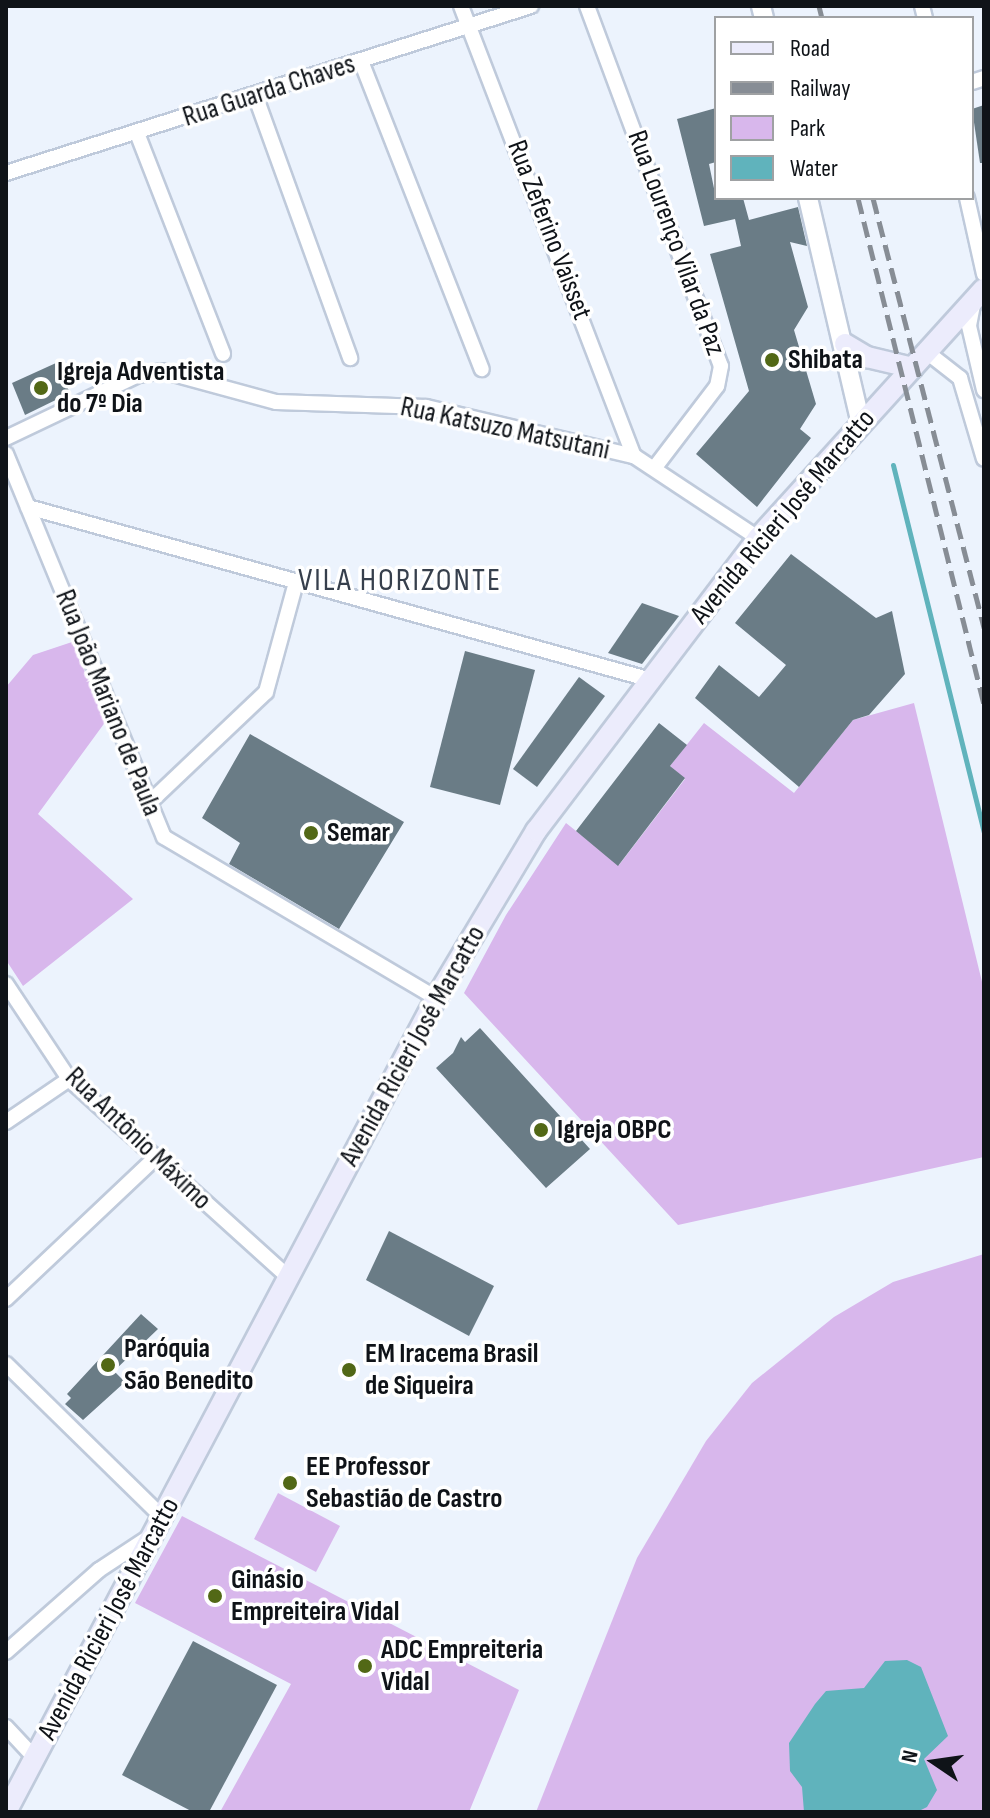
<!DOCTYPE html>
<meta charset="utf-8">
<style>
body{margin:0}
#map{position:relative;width:990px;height:1818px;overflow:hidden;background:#ecf3fd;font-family:"Sofia Sans Condensed",sans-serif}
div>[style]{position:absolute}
.green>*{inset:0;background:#d8b7ec}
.water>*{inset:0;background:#60b3bc}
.stream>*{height:5px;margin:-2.5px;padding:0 2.5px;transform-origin:2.5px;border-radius:2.5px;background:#60b3bc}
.building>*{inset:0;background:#6a7c86}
.roads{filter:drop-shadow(2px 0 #bfcadb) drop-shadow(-2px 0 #bfcadb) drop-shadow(0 2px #bfcadb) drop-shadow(0 -2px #bfcadb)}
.minor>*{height:14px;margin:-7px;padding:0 7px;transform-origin:7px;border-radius:7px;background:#fff}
.tertiary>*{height:18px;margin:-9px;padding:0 9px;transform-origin:9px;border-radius:9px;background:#fff}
.secondary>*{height:20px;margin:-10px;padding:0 10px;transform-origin:10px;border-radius:10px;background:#ececfc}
.rail>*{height:5px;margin-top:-2.5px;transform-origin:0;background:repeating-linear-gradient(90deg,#878d95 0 16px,transparent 0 24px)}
.dots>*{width:22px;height:22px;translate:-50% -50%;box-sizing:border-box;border:4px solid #fff;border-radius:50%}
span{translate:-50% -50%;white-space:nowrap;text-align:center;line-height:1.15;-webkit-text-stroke:7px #fff;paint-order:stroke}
.street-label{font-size:28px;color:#0f1318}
.poi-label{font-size:28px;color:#0f1318;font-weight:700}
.left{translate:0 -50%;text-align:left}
.quarter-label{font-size:32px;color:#363f4c;letter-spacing:2px}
.frame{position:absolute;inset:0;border:8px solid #0f1318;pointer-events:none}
.legend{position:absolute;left:714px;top:16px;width:260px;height:184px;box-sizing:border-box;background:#fff;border:2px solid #9fa1a3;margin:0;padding:10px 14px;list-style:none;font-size:24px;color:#0f1318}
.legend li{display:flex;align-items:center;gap:16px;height:40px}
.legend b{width:40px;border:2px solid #9fa1a3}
.north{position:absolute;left:894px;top:1722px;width:80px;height:80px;-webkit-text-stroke:6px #fff;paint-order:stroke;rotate:283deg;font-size:22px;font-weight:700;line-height:32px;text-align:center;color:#0f1318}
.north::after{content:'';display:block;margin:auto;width:28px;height:36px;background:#0f1318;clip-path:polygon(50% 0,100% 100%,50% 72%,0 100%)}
</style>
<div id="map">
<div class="green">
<i style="clip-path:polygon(72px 642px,106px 721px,38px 814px,133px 899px,23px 986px,6px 960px,6px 687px,33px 655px)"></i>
<i style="clip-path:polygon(914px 703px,984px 990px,984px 1157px,678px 1225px,464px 993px,506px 915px,566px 823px,619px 865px,685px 779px,670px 766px,704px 723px,794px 793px,853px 720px)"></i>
<i style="clip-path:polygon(984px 1254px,984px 1812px,536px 1812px,637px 1558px,706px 1441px,752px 1383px,834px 1317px,893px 1282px)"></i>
<i style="clip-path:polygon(278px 1493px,340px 1526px,316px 1572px,254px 1539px)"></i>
<i style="clip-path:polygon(182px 1516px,519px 1690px,469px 1812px,220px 1812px,291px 1684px,135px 1603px)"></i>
</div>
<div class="water">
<i style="clip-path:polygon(907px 1660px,921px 1667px,948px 1736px,924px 1759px,937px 1790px,927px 1807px,917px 1812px,804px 1812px,802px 1787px,790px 1771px,789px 1743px,815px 1704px,826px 1691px,864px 1688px,885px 1661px)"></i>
</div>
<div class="stream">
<i style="left:893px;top:465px;width:378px;rotate:76.1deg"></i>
</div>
<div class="building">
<i style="clip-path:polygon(984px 105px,984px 163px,980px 163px,972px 109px)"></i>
<i style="clip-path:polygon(716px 108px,716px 162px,709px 164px,716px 198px,743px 198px,749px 220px,798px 207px,807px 246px,790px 242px,808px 307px,794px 330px,816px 404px,800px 429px,811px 438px,757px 507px,696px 454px,749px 391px,710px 254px,741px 246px,735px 219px,704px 226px,677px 119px)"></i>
<i style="clip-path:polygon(56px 363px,70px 393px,25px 415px,12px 383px)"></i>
<i style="clip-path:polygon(791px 554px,876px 618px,892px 611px,905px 674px,869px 715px,853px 720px,799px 787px,695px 698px,719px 665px,759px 697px,786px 665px,735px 623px)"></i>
<i style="clip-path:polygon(642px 603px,679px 616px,642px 664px,608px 653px)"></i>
<i style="clip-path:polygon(465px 651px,535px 670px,500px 805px,430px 787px)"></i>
<i style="clip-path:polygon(579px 677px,605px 696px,537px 787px,513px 769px)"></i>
<i style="clip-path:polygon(659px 723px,687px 745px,670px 766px,685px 778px,618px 866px,576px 831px)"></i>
<i style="clip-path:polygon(250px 734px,404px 822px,339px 929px,229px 864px,240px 843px,202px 818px)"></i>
<i style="clip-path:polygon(480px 1028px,590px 1149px,546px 1188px,436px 1068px,453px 1053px,461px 1037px,465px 1042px)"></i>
<i style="clip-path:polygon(389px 1231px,494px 1286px,469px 1336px,366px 1280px)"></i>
<i style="clip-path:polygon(141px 1314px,158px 1329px,114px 1371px,125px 1382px,83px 1420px,65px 1404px,71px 1398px,67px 1394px)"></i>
<i style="clip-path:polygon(193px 1641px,277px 1685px,209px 1812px,193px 1812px,122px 1775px)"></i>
</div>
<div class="roads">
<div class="minor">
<i style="left:461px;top:6px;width:482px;rotate:69deg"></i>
<i style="left:587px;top:6px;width:384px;rotate:69.6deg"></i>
<i style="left:721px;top:366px;width:20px;rotate:101deg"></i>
<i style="left:717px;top:386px;width:101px;rotate:127.3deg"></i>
<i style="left:922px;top:6px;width:12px;rotate:76deg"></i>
<i style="left:361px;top:61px;width:331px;rotate:68.6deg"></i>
<i style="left:972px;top:82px;width:13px;rotate:-18deg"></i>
<i style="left:255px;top:95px;width:280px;rotate:70.1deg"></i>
<i style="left:137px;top:133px;width:237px;rotate:68.7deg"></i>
<i style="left:6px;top:173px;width:551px;rotate:-17.65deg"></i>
<i style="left:967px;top:198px;width:78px;rotate:77.4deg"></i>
<i style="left:973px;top:305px;width:21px;rotate:101deg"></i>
<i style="left:969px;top:326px;width:66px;rotate:76.8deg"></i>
<i style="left:928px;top:353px;width:41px;rotate:38deg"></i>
<i style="left:960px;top:378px;width:84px;rotate:73.5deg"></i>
<i style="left:6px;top:438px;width:146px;rotate:-25.5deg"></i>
<i style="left:138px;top:375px;width:24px;rotate:-9deg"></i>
<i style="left:162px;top:371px;width:118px;rotate:15.2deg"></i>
<i style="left:276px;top:402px;width:150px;rotate:1.9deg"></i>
<i style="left:426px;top:407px;width:214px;rotate:13.3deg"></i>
<i style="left:634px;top:456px;width:149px;rotate:33.5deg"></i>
<i style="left:6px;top:454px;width:414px;rotate:67.6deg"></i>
<i style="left:164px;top:837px;width:316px;rotate:30.6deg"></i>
<i style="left:28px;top:507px;width:643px;rotate:15.51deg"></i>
<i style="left:149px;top:803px;width:161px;rotate:-43.5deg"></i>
<i style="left:266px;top:692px;width:114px;rotate:-74.7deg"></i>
<i style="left:6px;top:984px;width:114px;rotate:56.4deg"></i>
<i style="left:69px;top:1079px;width:295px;rotate:42.1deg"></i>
<i style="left:6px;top:1122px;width:76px;rotate:-34.3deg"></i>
<i style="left:6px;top:1299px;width:204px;rotate:-43.4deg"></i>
<i style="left:6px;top:1364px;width:219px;rotate:44.4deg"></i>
<i style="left:6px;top:1652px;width:124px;rotate:-41.4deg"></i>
<i style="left:99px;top:1570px;width:60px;rotate:-33.4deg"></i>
<i style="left:6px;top:1727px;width:42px;rotate:46.9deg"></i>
</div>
<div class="tertiary">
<i style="left:761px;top:6px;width:12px;rotate:76deg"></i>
<i style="left:808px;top:198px;width:232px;rotate:76.8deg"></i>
</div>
<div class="secondary">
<i style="left:845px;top:344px;width:26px;rotate:31deg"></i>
<i style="left:867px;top:357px;width:47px;rotate:13.4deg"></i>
<i style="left:6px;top:1812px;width:921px;rotate:-62.15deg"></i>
<i style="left:436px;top:998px;width:195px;rotate:-59.1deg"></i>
<i style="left:536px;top:831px;width:368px;rotate:-52.8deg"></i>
<i style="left:758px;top:538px;width:336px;rotate:-47.8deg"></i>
</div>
</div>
<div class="rail">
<i style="left:819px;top:6px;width:12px;rotate:76deg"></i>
<i style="left:858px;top:198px;width:521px;rotate:76.02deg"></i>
<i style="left:873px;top:198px;width:444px;rotate:75.5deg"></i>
</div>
<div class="dots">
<i style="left:772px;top:360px;background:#526816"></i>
<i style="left:41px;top:388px;background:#526816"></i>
<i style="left:311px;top:833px;background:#526816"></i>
<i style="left:541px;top:1130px;background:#526816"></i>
<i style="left:108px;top:1365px;background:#526816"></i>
<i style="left:349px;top:1370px;background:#526816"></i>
<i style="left:290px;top:1483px;background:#526816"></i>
<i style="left:215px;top:1596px;background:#526816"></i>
<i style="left:365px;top:1666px;background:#526816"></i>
</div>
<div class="street-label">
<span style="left:269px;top:91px;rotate:-18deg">Rua Guarda Chaves</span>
<span style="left:549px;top:230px;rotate:69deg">Rua Zeferino Vaisset</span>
<span style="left:676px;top:243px;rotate:70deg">Rua Lourenço Vilar da Paz</span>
<span style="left:505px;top:429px;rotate:12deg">Rua Katsuzo Matsutani</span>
<span style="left:783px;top:517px;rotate:-50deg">Avenida Ricieri José Marcatto</span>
<span style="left:108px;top:703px;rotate:68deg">Rua João Mariano de Paula</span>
<span style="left:413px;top:1046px;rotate:-61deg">Avenida Ricieri José Marcatto</span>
<span style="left:138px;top:1139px;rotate:44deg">Rua Antônio Máximo</span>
<span style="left:109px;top:1619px;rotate:-62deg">Avenida Ricieri José Marcatto</span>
</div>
<div class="poi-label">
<span class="left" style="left:788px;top:360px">Shibata</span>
<span class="left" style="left:57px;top:388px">Igreja Adventista<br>do 7º Dia</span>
<span class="left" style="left:327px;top:833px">Semar</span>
<span class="left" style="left:557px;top:1130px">Igreja OBPC</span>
<span class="left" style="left:124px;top:1365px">Paróquia<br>São Benedito</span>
<span class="left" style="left:365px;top:1370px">EM Iracema Brasil<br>de Siqueira</span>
<span class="left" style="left:306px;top:1483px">EE Professor<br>Sebastião de Castro</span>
<span class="left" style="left:231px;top:1596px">Ginásio<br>Empreiteira Vidal</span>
<span class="left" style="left:381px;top:1666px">ADC Empreiteria<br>Vidal</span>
</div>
<div class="quarter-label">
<span style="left:400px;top:581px">VILA HORIZONTE</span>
</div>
<div class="frame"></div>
<ul class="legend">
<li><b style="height:10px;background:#ececfc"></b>Road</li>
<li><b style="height:10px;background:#878d95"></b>Railway</li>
<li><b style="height:22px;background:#d8b7ec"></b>Park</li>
<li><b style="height:22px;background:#60b3bc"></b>Water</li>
</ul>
<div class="north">N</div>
</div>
